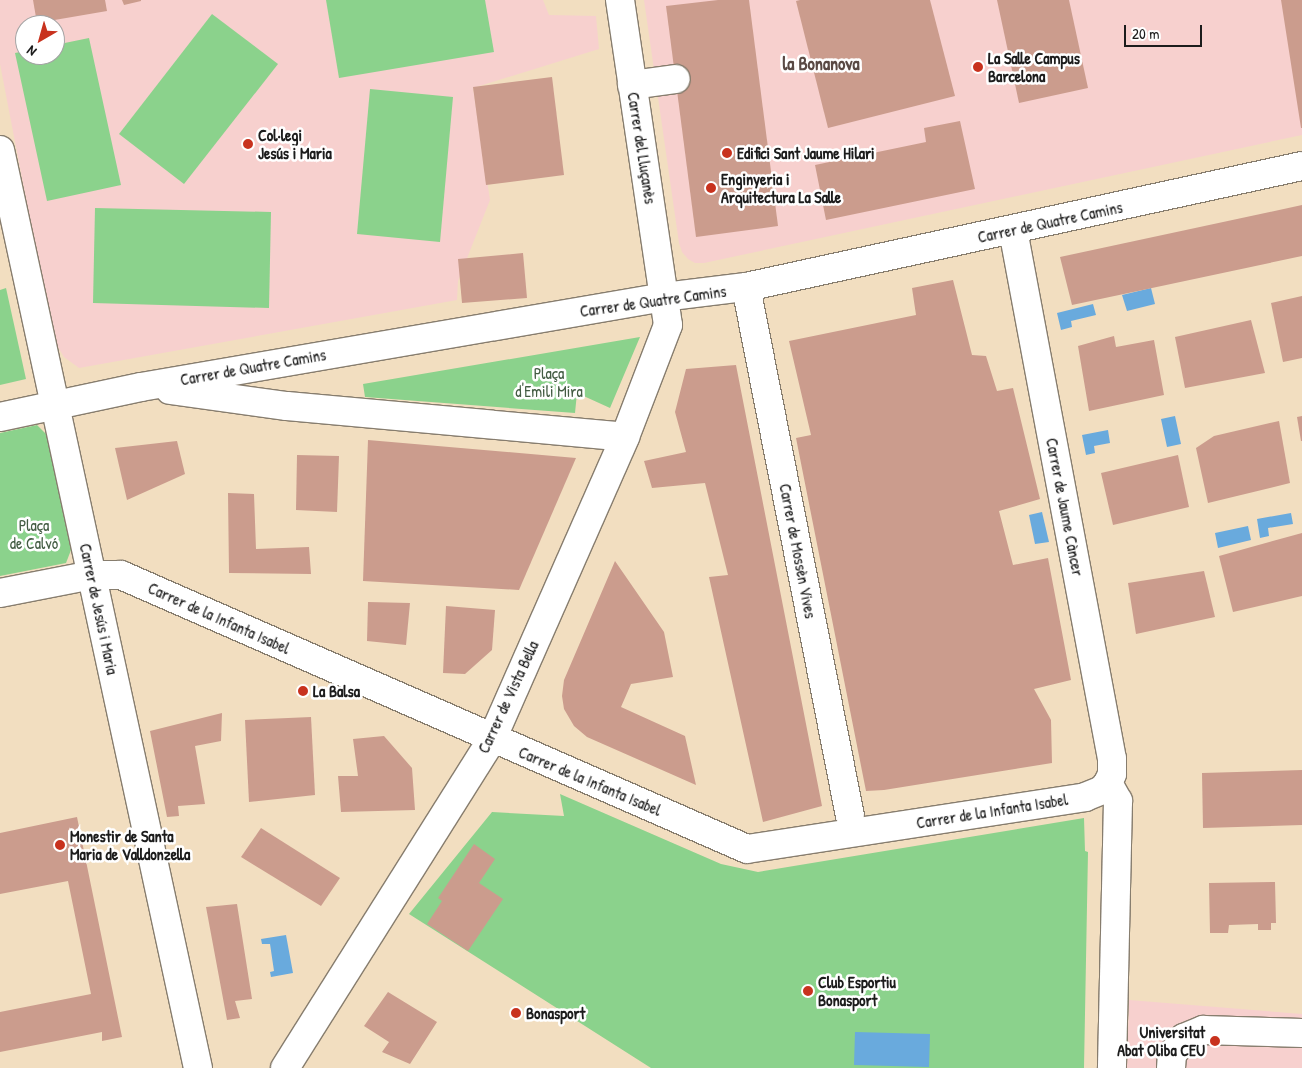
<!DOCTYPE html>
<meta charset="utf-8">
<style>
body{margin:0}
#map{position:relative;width:1302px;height:1068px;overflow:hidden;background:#f2dec0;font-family:"Patrick Hand",sans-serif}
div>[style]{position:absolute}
.built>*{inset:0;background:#f7d0ce}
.green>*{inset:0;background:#8bd28c}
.water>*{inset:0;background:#69aadd}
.building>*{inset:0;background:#cb9c8d}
.roads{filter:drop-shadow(1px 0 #877d6e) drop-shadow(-1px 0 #877d6e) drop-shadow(0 1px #877d6e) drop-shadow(0 -1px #877d6e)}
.minor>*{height:28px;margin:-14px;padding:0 14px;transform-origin:14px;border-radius:14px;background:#fff}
.dots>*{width:14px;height:14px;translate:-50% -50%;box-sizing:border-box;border:2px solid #fff;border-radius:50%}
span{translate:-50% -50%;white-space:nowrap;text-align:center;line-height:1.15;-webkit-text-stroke:5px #fff;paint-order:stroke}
.poi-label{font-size:16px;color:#1c1c1c;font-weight:700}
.left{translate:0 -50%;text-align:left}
.right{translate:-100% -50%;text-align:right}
.street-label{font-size:16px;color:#1c1c1c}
.park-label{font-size:16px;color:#435c43}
.neighbourhood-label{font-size:18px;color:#594944;font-weight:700}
.north{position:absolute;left:15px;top:15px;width:50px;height:50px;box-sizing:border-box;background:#fff;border:1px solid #a4a4a4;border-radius:50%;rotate:218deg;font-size:14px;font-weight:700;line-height:20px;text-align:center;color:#1c1c1c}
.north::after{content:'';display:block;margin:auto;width:18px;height:22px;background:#c8321e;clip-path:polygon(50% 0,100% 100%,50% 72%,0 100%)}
.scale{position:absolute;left:1124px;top:25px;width:78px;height:22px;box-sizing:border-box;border:2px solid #1c1c1c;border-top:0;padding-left:6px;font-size:15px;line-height:18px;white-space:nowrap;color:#1c1c1c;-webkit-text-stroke:4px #fff;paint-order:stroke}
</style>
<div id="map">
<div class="built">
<i style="clip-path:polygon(evenodd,0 0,543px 0,549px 15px,596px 16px,599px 49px,473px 88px,490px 200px,458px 281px,457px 300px,79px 368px,64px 357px,53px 339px,0 64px,0 0,25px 25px,55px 25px,55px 55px,25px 55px,25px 25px)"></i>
<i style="clip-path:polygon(644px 0,1302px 0,1302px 135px,704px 263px,695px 263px,688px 259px,682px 252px,679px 243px)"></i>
<i style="clip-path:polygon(1129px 1000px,1302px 1014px,1302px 1068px,1127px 1068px)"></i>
</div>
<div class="green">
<i style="clip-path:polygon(326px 0,485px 0,494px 52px,339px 78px)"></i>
<i style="clip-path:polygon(212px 14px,278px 64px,184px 184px,119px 134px)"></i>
<i style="clip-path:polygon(89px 38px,121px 185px,47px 201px,15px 53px,25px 51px,25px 55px,55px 55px,55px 45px)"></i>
<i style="clip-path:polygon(370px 89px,453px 97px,440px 242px,357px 234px)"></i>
<i style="clip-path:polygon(95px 208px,271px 212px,269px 308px,93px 303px)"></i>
<i style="clip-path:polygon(6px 288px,26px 379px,0 385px,0 290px)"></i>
<i style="clip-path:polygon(640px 337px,610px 408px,577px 393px,575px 413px,365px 397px,363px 384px)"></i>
<i style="clip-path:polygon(37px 425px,48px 436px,71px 550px,66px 563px,0 576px,0 433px)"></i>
<i style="clip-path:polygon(560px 794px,721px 864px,758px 872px,1084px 818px,1085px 851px,1088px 852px,1084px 1068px,651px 1068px,409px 914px,492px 812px,564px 816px)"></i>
</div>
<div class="water">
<i style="clip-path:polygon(1151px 288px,1155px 304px,1127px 311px,1122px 295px)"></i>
<i style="clip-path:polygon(1093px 304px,1096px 315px,1071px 321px,1072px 327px,1061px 330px,1057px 313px)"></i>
<i style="clip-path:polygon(1175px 416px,1181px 444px,1167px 447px,1161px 419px)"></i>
<i style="clip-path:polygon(1108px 430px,1110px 443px,1094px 446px,1095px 453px,1086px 455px,1082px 435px)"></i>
<i style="clip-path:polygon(1042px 512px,1049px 542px,1035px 544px,1029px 515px)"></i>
<i style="clip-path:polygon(1291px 513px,1293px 524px,1268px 528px,1269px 536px,1260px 538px,1257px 519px)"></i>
<i style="clip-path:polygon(1248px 526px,1251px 540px,1218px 548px,1215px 533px)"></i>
<i style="clip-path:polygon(286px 935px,293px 973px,271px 977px,270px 972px,274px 971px,270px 944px,262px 944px,261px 939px)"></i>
<i style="clip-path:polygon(855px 1032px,930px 1034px,929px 1067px,854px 1065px)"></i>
</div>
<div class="building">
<i style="clip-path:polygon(33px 0,105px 0,107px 11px,37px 23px)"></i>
<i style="clip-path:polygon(122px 0,141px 0,141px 1px,124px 5px)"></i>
<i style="clip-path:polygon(718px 0,749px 0,778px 226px,696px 237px,666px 6px)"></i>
<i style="clip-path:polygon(800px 0,930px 0,955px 96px,828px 128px,796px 1px)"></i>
<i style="clip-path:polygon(997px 0,1069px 0,1088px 88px,1019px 103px)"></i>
<i style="clip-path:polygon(1281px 0,1302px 0,1302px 128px,1301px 128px)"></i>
<i style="clip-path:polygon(552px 77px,564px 175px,486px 185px,473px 87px)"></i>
<i style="clip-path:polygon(960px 121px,975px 189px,826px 220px,815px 165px,926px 142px,924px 128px)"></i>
<i style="clip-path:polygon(1302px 205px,1302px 256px,1072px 305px,1060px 257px)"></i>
<i style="clip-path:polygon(523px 253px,527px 298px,462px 303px,458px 259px)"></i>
<i style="clip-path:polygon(953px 280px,972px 355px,986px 356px,997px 391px,1013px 388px,1040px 499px,999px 511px,1013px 565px,1048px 558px,1071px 680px,1034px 689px,1051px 720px,1052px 763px,884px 790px,866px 791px,796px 438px,811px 435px,789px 341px,916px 315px,912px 288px)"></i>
<i style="clip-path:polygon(1302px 296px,1302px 358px,1283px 362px,1271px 303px)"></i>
<i style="clip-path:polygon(1251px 320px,1265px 373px,1185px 388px,1175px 337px)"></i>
<i style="clip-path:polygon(1114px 336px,1116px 347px,1154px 340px,1164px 395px,1089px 411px,1078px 346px)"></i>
<i style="clip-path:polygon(736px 365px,822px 806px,763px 822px,709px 577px,728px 575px,705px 483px,652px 488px,644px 461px,686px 452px,675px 412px,686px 369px)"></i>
<i style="clip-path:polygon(1302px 416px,1302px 441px,1301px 441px,1297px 417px)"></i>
<i style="clip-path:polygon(1279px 421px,1290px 483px,1208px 503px,1196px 448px,1214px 436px)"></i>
<i style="clip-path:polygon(368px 440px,576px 458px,519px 590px,363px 581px)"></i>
<i style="clip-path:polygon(177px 441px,185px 474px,127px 500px,115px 448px)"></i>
<i style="clip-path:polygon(297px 455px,339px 456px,337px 512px,296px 510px)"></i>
<i style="clip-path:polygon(1178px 455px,1189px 507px,1113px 525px,1101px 473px)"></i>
<i style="clip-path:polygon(228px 493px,254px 494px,256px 549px,309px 547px,311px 574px,229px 573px)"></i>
<i style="clip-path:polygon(1302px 533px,1302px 596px,1233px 612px,1219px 556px)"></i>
<i style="clip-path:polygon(615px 561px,664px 632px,673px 677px,631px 684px,621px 707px,685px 736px,696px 785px,587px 737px,574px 726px,564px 709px,562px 696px,564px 680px)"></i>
<i style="clip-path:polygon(1204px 571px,1215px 617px,1136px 634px,1128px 583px)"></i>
<i style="clip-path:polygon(368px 602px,410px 603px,406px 645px,367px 641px)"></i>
<i style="clip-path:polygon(446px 606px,495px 610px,492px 650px,465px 674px,443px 673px)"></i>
<i style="clip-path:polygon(222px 713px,221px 741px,195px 746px,205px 804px,178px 806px,179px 816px,167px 817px,150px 731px)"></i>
<i style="clip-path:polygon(311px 717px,315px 795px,249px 802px,245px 720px)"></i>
<i style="clip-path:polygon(384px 736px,412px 768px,415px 810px,341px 812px,338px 776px,358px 776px,353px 739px)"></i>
<i style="clip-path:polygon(1302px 770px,1302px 825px,1203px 828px,1202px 773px)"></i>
<i style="clip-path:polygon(77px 817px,122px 1037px,102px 1041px,102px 1032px,0 1052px,0 1012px,91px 994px,68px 881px,0 894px,0 833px)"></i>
<i style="clip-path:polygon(261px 828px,340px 878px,321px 906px,241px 857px)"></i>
<i style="clip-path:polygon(474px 844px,495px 859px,479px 883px,503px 899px,468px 951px,427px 924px,442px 901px,438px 898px)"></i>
<i style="clip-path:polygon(1275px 882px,1276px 923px,1271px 923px,1271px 930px,1258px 930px,1258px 924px,1229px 925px,1228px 933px,1210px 933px,1209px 883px)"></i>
<i style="clip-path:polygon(237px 904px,252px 999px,235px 1001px,240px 1018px,227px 1020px,206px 907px)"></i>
<i style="clip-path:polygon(388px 992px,437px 1022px,410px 1064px,382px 1052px,389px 1042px,364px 1026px)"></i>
</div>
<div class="roads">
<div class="minor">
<i style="left:632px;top:85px;width:44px;rotate:-7.8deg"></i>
<i style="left:0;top:150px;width:939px;rotate:77.83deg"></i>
<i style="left:746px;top:287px;width:539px;rotate:78.88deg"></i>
<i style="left:170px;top:390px;width:118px;rotate:7.8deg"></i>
<i style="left:287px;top:406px;width:339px;rotate:5.2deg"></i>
<i style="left:0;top:417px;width:144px;rotate:-12deg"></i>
<i style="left:141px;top:387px;width:531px;rotate:-9.76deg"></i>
<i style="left:664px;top:297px;width:83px;rotate:-7deg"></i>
<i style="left:746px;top:287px;width:569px;rotate:-12.28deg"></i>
<i style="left:0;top:593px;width:94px;rotate:-11.1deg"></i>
<i style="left:92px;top:575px;width:29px"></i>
<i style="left:121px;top:575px;width:683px;rotate:23.64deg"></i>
<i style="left:747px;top:849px;width:342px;rotate:-8.7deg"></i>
<i style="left:1085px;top:797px;width:18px;rotate:-22deg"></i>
<i style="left:1102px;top:790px;width:9px;rotate:-49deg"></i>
<i style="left:1108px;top:783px;width:10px;rotate:-66deg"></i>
<i style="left:1112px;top:774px;width:15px;rotate:-90deg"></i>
<i style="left:1112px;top:759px;width:538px;rotate:-100.6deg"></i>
<i style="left:1108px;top:783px;width:21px;rotate:61deg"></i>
<i style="left:1118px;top:801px;width:267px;rotate:91.3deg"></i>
<i style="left:285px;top:1068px;width:389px;rotate:-57.8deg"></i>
<i style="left:492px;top:739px;width:330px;rotate:-66.2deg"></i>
<i style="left:625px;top:437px;width:120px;rotate:-69deg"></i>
<i style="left:668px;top:325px;width:329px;rotate:-98.4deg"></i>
<i style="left:1171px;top:1068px;width:13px;rotate:-86deg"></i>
<i style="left:1172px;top:1055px;width:21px;rotate:-55deg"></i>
<i style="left:1184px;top:1038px;width:21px;rotate:-23deg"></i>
<i style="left:1203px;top:1030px;width:99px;rotate:1.7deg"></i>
</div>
</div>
<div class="dots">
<i style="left:978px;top:67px;background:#c8321e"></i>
<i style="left:248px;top:144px;background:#c8321e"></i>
<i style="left:727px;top:153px;background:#c8321e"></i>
<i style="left:711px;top:188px;background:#c8321e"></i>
<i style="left:303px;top:691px;background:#c8321e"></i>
<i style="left:60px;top:845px;background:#c8321e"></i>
<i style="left:808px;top:991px;background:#c8321e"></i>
<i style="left:516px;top:1013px;background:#c8321e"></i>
<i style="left:1215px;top:1041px;background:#c8321e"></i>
</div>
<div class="poi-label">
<span class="left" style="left:988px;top:67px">La Salle Campus<br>Barcelona</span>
<span class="left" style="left:258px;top:144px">Col·legi<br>Jesús i Maria</span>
<span class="left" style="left:737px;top:153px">Edifici Sant Jaume Hilari</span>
<span class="left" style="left:721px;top:188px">Enginyeria i<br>Arquitectura La Salle</span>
<span class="left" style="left:313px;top:691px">La Balsa</span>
<span class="left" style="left:70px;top:845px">Monestir de Santa<br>Maria de Valldonzella</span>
<span class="left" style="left:818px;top:991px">Club Esportiu<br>Bonasport</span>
<span class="left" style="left:526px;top:1013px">Bonasport</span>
<span class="right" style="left:1205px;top:1041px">Universitat<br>Abat Oliba CEU</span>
</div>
<div class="street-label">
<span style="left:642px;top:148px;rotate:81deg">Carrer del Lluçanès</span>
<span style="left:1050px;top:222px;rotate:-12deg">Carrer de Quatre Camins</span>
<span style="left:653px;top:301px;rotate:-8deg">Carrer de Quatre Camins</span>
<span style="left:253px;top:367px;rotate:-10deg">Carrer de Quatre Camins</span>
<span style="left:1065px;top:507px;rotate:79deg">Carrer de Jaume Càncer</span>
<span style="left:798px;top:551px;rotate:79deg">Carrer de Mossèn Vives</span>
<span style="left:99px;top:609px;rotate:78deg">Carrer de Jesús i Maria</span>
<span style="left:219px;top:618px;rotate:24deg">Carrer de la Infanta Isabel</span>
<span style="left:508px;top:697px;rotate:-65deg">Carrer de Vista Bella</span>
<span style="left:590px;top:781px;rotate:23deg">Carrer de la Infanta Isabel</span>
<span style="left:992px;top:811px;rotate:-9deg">Carrer de la Infanta Isabel</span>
</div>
<div class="park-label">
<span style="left:549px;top:382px">Plaça<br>d'Emili Mira</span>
<span style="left:34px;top:534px">Plaça<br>de Calvó</span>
</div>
<div class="neighbourhood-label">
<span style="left:821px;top:64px">la Bonanova</span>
</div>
<div class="north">N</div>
<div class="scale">20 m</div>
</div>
